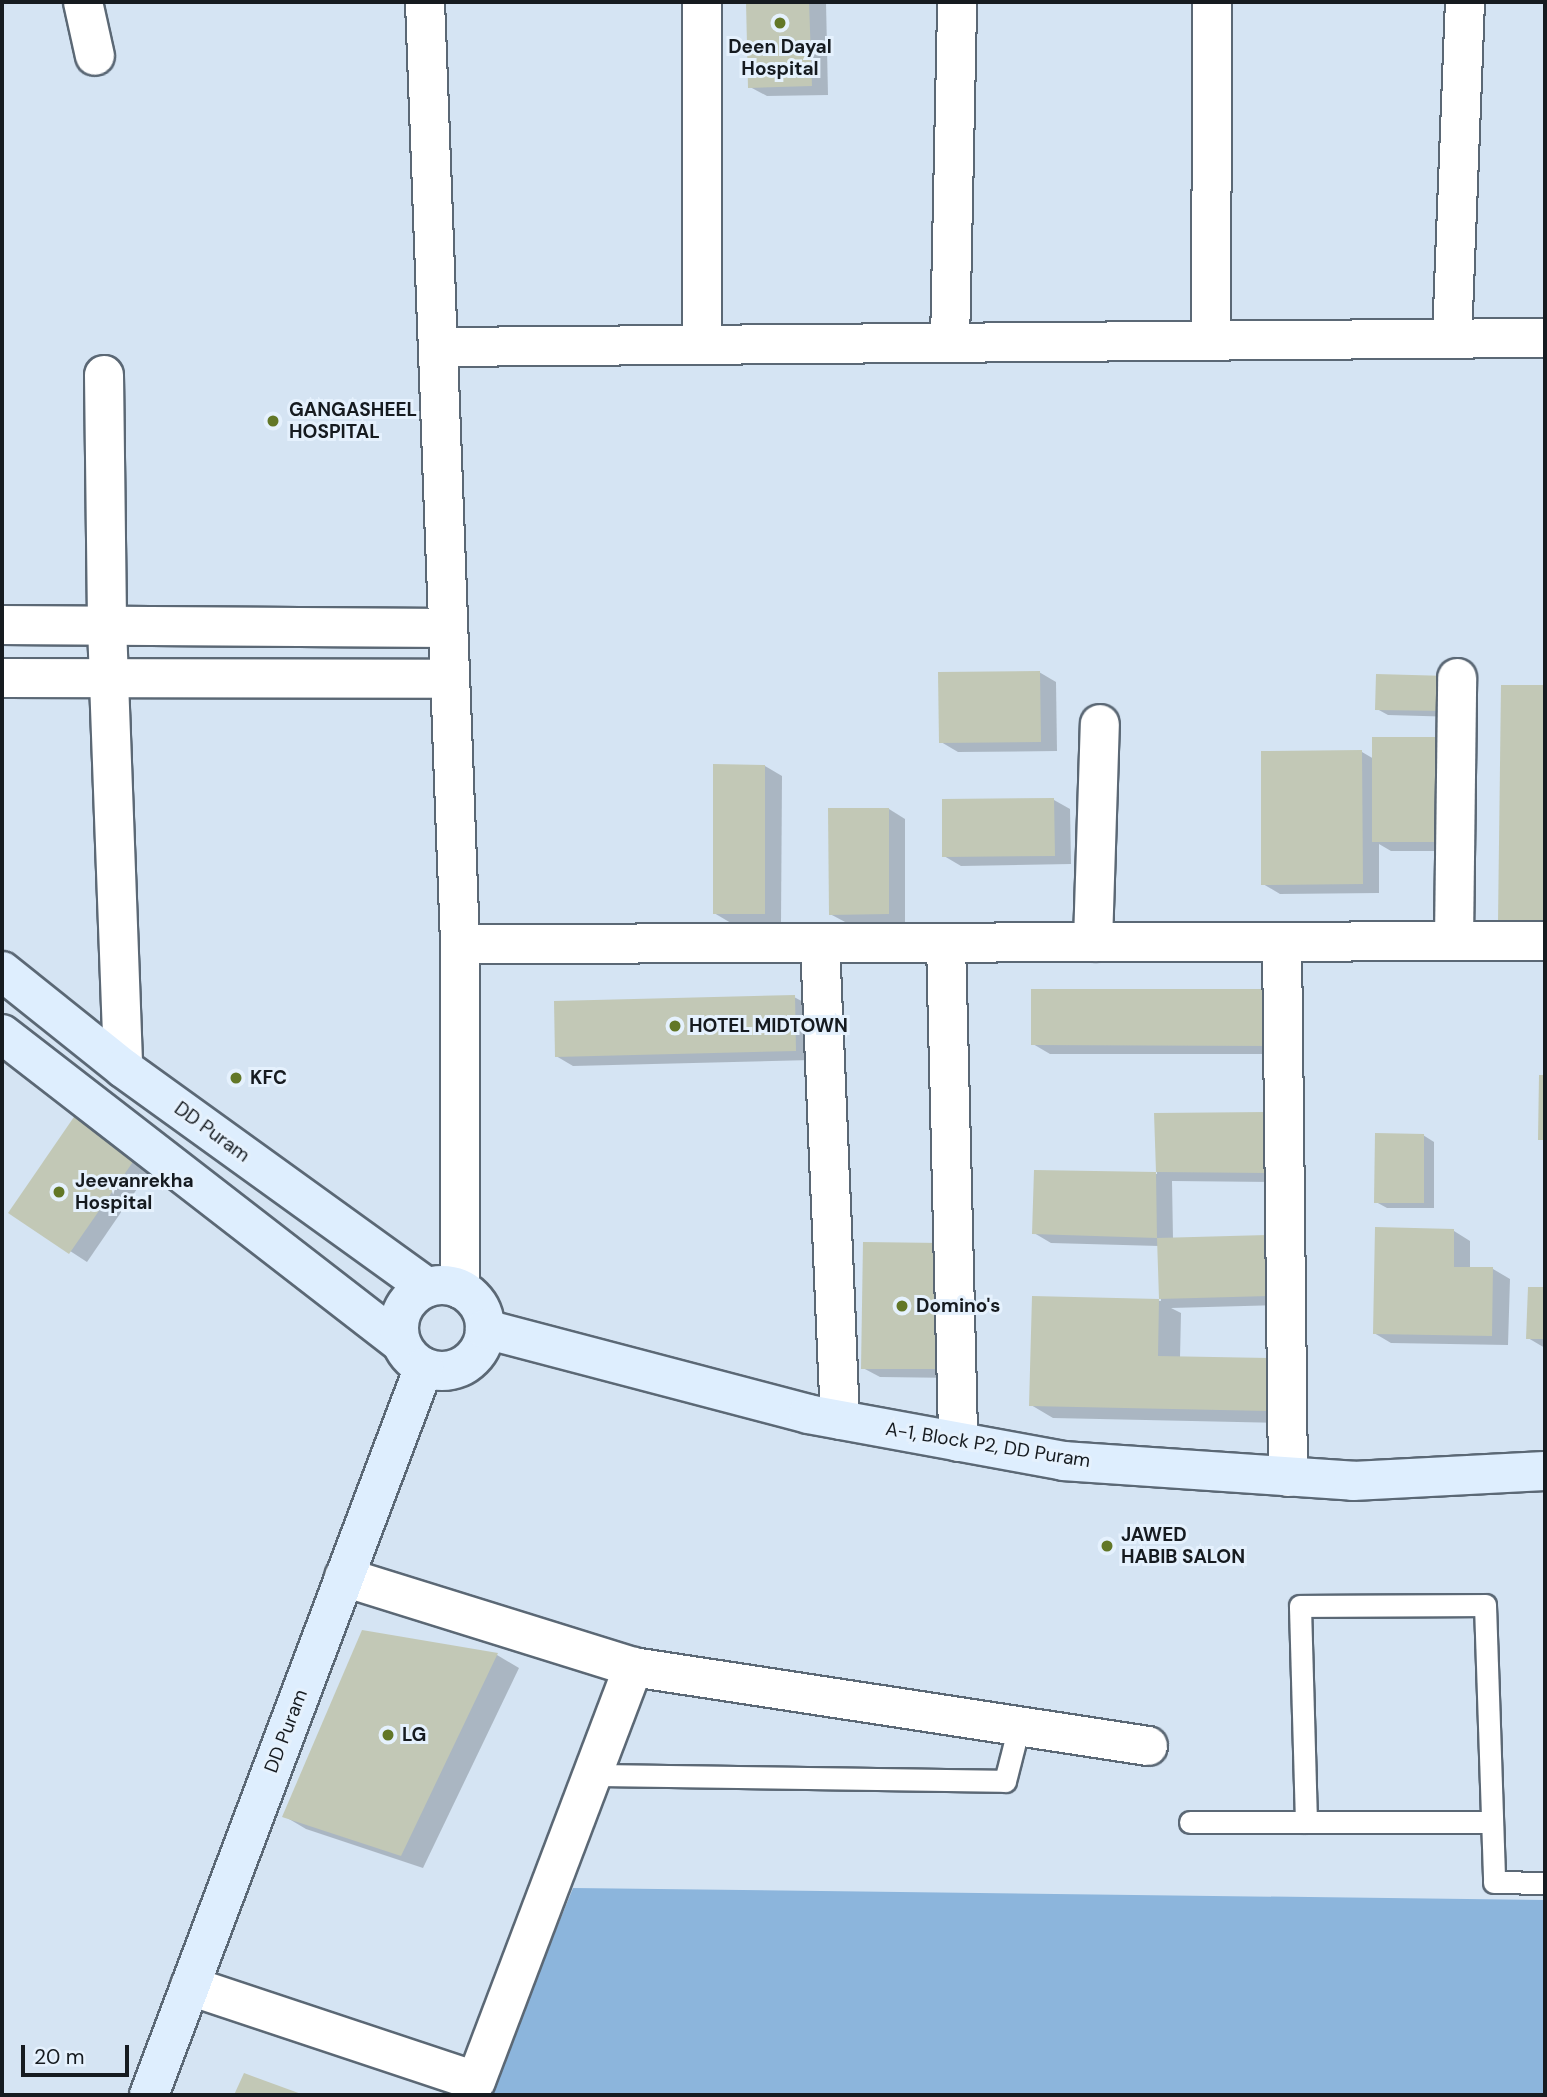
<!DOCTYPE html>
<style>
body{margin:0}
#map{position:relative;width:1547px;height:2097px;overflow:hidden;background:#d5e4f3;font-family:"DM Sans",sans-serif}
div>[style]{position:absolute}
.green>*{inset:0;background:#8cb5dc}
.shadow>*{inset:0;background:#0003}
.building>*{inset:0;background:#c2c8b6}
.roads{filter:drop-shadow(2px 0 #5b6875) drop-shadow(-2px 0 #5b6875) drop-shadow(0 2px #5b6875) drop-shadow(0 -2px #5b6875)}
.lane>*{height:21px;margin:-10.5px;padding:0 10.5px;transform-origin:10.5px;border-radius:10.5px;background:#fff}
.street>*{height:38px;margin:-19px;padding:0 19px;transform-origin:19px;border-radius:19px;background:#fff}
.secondary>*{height:38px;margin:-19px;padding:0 19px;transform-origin:19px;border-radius:19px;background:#deeefe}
.secondary>.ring{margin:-19px;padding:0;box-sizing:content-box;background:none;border:38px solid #deeefe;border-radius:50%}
.dots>*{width:19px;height:19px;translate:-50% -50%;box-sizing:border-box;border:4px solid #e5f1fd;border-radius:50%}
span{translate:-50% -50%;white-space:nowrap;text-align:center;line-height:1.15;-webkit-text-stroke:6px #e5f1fd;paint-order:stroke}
.poi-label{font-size:19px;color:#161b20;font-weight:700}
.left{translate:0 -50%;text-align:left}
.street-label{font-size:19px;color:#161b20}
.frame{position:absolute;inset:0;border:4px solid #161b20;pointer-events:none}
.scale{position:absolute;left:21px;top:2045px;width:108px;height:32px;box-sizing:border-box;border:4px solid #161b20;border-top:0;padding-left:9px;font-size:21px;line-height:24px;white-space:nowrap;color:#161b20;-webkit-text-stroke:5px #e5f1fd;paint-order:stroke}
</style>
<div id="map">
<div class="green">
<i style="clip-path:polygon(573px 1888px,1545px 1900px,1545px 2095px,489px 2095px)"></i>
</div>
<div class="shadow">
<i style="clip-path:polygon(748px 2px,826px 2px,828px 95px,767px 96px,750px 87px)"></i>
<i style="clip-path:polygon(1039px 672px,1056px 682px,1057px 751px,958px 752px,941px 742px)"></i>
<i style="clip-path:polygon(1458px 684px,1457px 717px,1388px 715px,1377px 709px)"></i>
<i style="clip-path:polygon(1502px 687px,1545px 687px,1545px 931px)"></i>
<i style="clip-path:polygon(1263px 752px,1362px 752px,1374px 759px,1462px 851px,1391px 851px,1379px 844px,1379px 893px,1280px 894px,1263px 884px)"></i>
<i style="clip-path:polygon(765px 766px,782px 776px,781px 923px,731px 923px,714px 913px)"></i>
<i style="clip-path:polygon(1054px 800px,1070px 809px,1071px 864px,961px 866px,944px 856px)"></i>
<i style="clip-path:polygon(889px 809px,905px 819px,905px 923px,847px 923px,830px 914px)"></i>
<i style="clip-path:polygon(1266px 990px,1283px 1054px,1050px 1054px,1033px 1044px)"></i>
<i style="clip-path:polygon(794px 997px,811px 1006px,812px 1060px,573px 1066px,556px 1056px)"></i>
<i style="clip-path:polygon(1156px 1114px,1284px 1182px,1172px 1181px,1173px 1239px,1286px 1305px,1171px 1308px,1181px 1313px,1180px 1358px,1289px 1423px,1053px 1418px,1031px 1405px,1033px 1298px,1161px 1301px,1159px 1246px,1051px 1243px,1034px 1233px,1035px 1172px,1157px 1174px)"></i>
<i style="clip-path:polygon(93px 1126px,152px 1167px,87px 1262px,10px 1212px)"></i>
<i style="clip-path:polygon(1423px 1135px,1434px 1142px,1434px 1208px,1387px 1208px,1376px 1202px)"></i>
<i style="clip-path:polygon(1454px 1231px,1470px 1241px,1470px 1269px,1493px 1269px,1510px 1279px,1508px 1345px,1391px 1343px,1374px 1333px)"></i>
<i style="clip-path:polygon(864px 1244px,957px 1378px,880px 1377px,863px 1368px)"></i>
<i style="clip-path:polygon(1530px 1289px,1545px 1289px,1545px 1348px,1528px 1338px)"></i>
<i style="clip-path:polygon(363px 1632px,497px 1655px,519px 1668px,423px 1868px,306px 1829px,284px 1816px)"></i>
</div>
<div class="building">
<i style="clip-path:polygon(746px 2px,809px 2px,812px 86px,748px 88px)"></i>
<i style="clip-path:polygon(1040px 671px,1041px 742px,939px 743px,938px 672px)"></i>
<i style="clip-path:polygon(1376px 674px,1448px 676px,1447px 711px,1375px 710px)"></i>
<i style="clip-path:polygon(1501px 685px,1545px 685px,1545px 923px,1498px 922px)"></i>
<i style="clip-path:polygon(1372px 737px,1445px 737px,1445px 842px,1372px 842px)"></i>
<i style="clip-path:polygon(1362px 750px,1363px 884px,1261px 885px,1261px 751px)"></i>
<i style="clip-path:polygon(713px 764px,765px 765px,765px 914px,713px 914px)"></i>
<i style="clip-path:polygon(1054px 798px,1055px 856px,942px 857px,942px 799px)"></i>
<i style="clip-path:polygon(828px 808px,889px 808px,889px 914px,829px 915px)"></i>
<i style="clip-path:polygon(1031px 989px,1266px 989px,1267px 1046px,1031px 1045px)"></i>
<i style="clip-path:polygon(795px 995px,796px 1051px,555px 1057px,554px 1001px)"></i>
<i style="clip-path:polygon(1539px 1075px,1545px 1075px,1545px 1140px,1538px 1140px)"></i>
<i style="clip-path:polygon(1267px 1112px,1267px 1173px,1156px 1172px,1154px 1113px)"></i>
<i style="clip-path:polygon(76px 1114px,137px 1156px,69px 1254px,8px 1213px)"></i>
<i style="clip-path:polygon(1375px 1133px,1424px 1134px,1424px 1203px,1374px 1203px)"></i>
<i style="clip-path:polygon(1034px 1170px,1156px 1172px,1157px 1238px,1267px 1235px,1270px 1296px,1159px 1299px,1157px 1238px,1032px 1234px)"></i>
<i style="clip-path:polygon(1375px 1227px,1454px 1229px,1454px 1267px,1493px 1267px,1492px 1336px,1373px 1334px)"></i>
<i style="clip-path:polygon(863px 1242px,942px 1243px,941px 1369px,861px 1369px)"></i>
<i style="clip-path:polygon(1528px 1287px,1545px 1287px,1545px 1339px,1526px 1339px)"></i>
<i style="clip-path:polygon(1032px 1296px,1159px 1299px,1158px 1356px,1269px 1358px,1268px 1411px,1029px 1406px)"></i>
<i style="clip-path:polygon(362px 1630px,498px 1653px,401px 1856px,282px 1817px)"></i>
<i style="clip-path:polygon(244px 2073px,304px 2095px,234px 2095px)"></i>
</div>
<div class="roads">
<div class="lane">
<i style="left:592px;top:1775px;width:413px;rotate:0.8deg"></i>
<i style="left:1005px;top:1781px;width:57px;rotate:-75.7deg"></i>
<i style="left:1190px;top:1822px;width:302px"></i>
<i style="left:1306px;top:1822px;width:216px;rotate:-91.6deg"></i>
<i style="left:1300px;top:1606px;width:185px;rotate:-0.3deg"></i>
<i style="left:1485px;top:1605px;width:277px;rotate:88.1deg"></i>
<i style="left:1494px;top:1882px;width:51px;rotate:1.1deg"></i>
</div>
<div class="street">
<i style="left:83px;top:2px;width:55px;rotate:77.5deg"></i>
<i style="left:425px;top:2px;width:943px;rotate:87.87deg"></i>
<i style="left:460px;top:944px;width:345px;rotate:90deg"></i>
<i style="left:702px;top:2px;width:342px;rotate:90deg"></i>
<i style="left:1452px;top:339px;width:337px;rotate:-87.8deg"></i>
<i style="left:1211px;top:341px;width:339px;rotate:-89.8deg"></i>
<i style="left:950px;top:343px;width:341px;rotate:-88.8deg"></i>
<i style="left:438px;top:347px;width:1107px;rotate:-0.47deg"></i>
<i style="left:104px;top:375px;width:251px;rotate:89.3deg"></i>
<i style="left:107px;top:626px;width:442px;rotate:87.9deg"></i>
<i style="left:2px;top:625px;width:446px;rotate:0.4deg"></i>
<i style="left:2px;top:678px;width:448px;rotate:0.1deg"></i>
<i style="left:1454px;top:940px;width:262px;rotate:-89.3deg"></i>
<i style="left:1093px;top:942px;width:218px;rotate:-88.2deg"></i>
<i style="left:1282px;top:942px;width:535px;rotate:89.36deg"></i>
<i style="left:820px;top:943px;width:477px;rotate:87.6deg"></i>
<i style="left:946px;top:943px;width:499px;rotate:88.6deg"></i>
<i style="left:460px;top:944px;width:1085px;rotate:-0.16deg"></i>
<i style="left:344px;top:1577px;width:303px;rotate:17.3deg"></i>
<i style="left:633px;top:1667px;width:521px;rotate:8.72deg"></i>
<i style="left:190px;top:1986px;width:301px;rotate:18.4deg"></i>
<i style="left:476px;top:2081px;width:443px;rotate:-69.2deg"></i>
</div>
<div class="secondary">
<i style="left:2px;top:971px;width:155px;rotate:38.7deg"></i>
<i style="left:123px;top:1068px;width:375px;rotate:35.8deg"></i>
<i style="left:2px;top:1034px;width:505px;rotate:37.76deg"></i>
<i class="ring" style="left:399px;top:1285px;width:48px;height:48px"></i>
<i style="left:485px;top:1329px;width:334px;rotate:14.7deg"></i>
<i style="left:808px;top:1414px;width:259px;rotate:10.4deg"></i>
<i style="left:1063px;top:1461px;width:291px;rotate:3.9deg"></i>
<i style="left:1353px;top:1481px;width:192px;rotate:-3deg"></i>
<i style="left:149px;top:2095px;width:778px;rotate:-69.31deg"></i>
</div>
</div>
<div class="dots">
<i style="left:780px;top:23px;background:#627727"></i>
<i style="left:273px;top:421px;background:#627727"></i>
<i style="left:675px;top:1026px;background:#627727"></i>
<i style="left:236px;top:1078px;background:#627727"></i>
<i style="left:59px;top:1192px;background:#627727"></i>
<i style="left:902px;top:1306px;background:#627727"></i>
<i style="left:1107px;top:1546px;background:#627727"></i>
<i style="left:388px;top:1735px;background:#627727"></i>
</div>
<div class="poi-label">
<span style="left:780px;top:58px">Deen Dayal<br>Hospital</span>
<span class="left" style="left:289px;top:421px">GANGASHEEL<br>HOSPITAL</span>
<span class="left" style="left:689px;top:1026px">HOTEL MIDTOWN</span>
<span class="left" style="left:250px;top:1078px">KFC</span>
<span class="left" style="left:75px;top:1192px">Jeevanrekha<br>Hospital</span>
<span class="left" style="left:916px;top:1306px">Domino's</span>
<span class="left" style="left:1121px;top:1546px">JAWED<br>HABIB SALON</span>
<span class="left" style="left:402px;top:1735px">LG</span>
</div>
<div class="street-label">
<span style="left:212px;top:1132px;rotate:36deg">DD Puram</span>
<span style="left:988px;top:1445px;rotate:9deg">A-1, Block P2, DD Puram</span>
<span style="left:286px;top:1731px;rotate:-69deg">DD Puram</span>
</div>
<div class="frame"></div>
<div class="scale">20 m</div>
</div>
